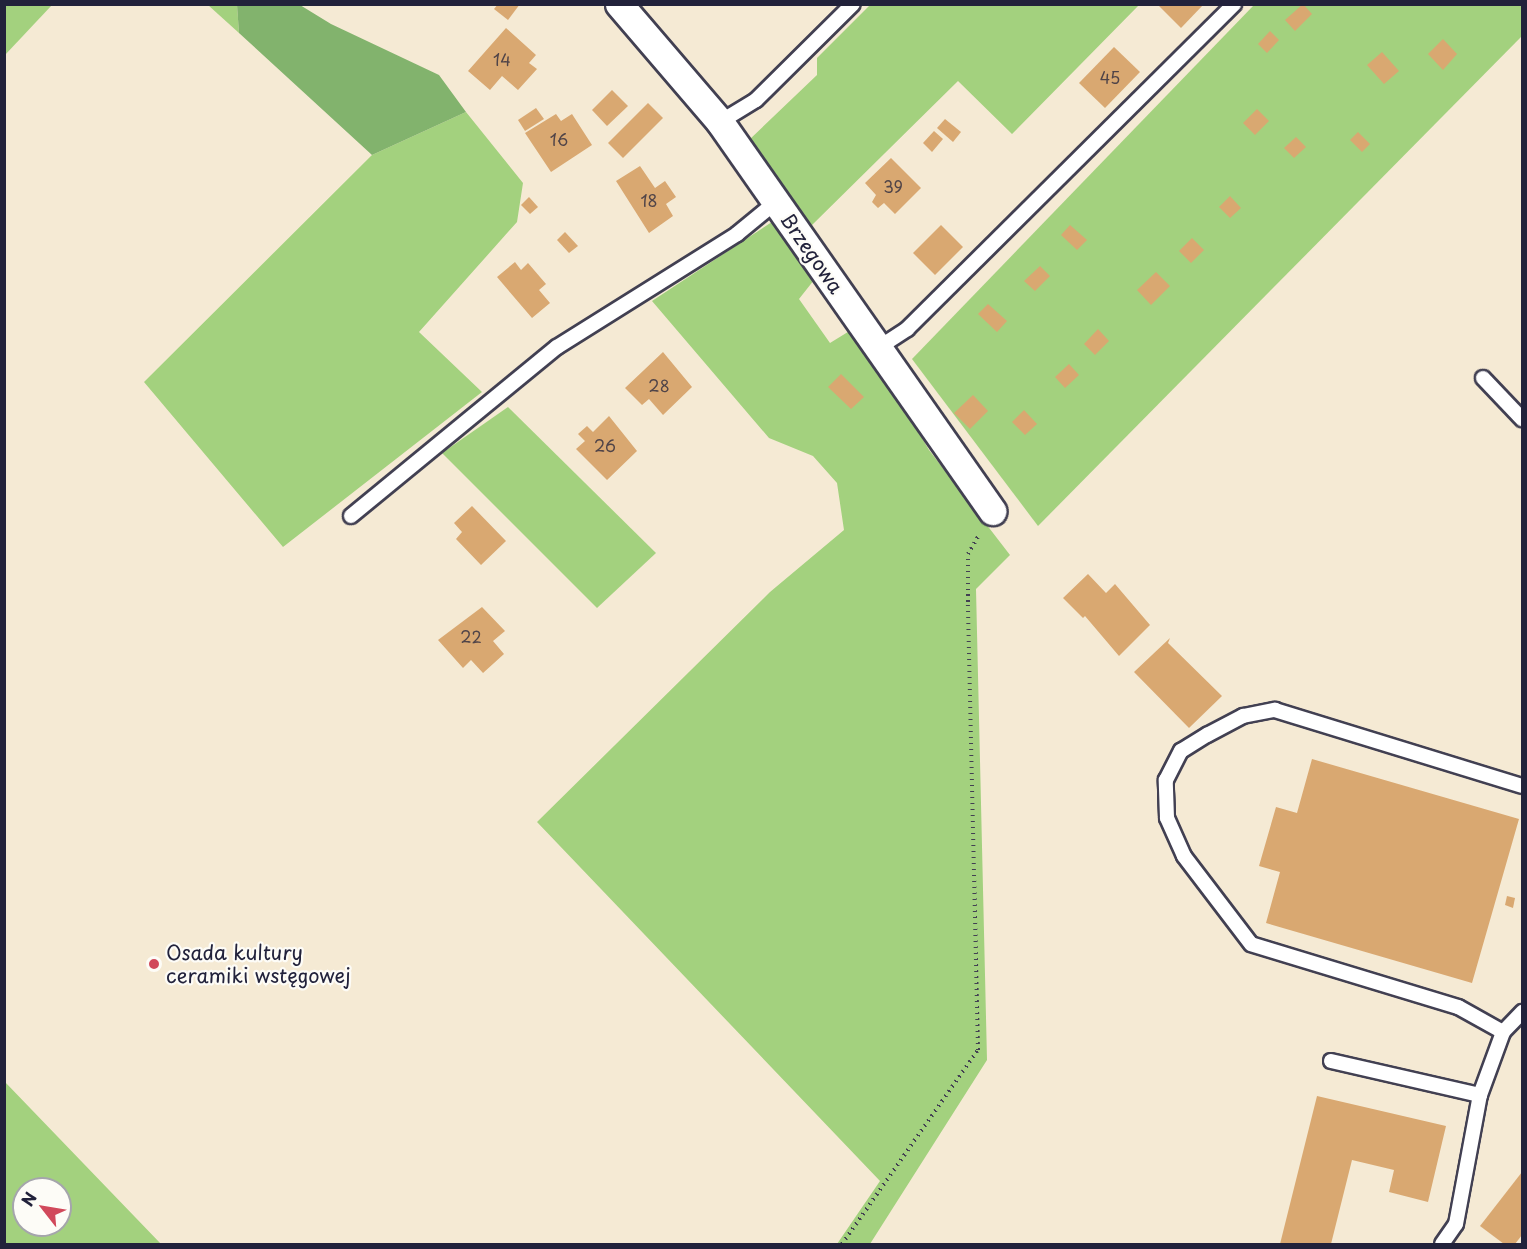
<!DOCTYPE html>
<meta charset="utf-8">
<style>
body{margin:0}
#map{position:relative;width:1527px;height:1249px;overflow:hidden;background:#f5ead4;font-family:"Playpen Sans",sans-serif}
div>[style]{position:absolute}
.green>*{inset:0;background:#a3d17e}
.forest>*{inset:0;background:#82b36d}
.building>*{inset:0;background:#d9a871}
.path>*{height:4px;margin-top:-2px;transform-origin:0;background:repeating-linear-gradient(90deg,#424052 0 1.5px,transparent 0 6px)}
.roads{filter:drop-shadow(2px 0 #424052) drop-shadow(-2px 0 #424052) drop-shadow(0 2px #424052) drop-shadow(0 -2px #424052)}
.service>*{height:14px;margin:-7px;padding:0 7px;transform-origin:7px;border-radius:7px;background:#fff}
.minor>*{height:27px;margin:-13.5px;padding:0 13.5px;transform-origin:13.5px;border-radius:13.5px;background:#fff}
.dots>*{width:16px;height:16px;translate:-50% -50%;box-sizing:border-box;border:3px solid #fdfcf7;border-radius:50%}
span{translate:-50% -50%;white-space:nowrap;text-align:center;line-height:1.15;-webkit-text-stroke:4.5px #fdfcf7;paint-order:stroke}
.number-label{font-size:16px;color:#504448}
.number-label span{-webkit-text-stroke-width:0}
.street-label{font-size:20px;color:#22223b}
.poi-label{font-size:20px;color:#22223b}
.left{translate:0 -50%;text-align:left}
.frame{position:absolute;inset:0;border:6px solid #22223b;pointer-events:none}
.north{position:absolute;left:12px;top:1177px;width:60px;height:60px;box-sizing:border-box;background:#fdfcf7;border:2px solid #a5a5ac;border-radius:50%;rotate:301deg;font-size:16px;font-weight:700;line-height:24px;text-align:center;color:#22223b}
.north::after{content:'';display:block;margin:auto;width:21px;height:27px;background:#d1495b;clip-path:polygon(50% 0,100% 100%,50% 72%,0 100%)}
</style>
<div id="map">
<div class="green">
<i style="clip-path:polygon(5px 4px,52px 5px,5px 55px,4px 5px)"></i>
<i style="clip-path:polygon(208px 5px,237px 5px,239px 33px)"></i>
<i style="clip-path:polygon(870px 5px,1139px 5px,1012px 134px,958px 81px,811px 226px,749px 140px,817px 75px,817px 58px)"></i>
<i style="clip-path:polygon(1254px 5px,1522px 5px,1522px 36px,1038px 526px,912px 359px)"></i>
<i style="clip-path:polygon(466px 112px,523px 183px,517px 222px,419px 332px,482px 392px,283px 547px,144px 382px,372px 155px)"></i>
<i style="clip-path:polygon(778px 218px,814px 280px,799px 299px,830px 343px,856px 327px,929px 450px,1010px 555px,976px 589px,987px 1060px,870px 1244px,837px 1244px,880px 1181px,537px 822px,770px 592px,844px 530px,837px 483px,813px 456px,769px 438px,652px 301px)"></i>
<i style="clip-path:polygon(508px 407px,656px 553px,597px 608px,442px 453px)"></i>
<i style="clip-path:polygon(evenodd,4px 1082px,5px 1082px,161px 1244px,5px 1244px,4px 1082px,24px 1189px,60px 1189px,60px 1225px,24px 1225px,24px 1189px)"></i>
</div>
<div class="forest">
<i style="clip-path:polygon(237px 5px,300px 5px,331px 24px,439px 75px,466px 112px,372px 155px,239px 33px)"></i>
</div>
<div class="building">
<i style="clip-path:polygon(498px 4px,520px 4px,508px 20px,494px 9px)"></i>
<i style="clip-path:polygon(1157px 4px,1204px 4px,1181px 28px)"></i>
<i style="clip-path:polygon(1303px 4px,1312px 14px,1295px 31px,1285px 20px)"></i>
<i style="clip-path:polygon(506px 28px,536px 55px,529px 63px,537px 69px,518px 90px,502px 76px,490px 90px,468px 71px)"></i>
<i style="clip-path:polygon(1270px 31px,1279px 40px,1267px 53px,1258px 44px)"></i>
<i style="clip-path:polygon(1443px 39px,1457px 54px,1443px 70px,1428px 54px)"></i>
<i style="clip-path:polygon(1114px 47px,1140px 72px,1105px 108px,1079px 83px)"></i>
<i style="clip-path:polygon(1382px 52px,1399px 71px,1384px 84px,1367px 65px)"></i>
<i style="clip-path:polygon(612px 90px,628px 106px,607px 126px,592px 110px)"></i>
<i style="clip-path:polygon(648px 103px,663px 118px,623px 158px,608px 143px)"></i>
<i style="clip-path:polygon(536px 108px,544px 119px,525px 131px,518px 120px)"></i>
<i style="clip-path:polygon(1257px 109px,1269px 121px,1255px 135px,1243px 123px)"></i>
<i style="clip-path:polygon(556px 114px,561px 121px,572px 114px,592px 145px,551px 172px,525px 133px)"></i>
<i style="clip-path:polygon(945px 119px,961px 132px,953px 142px,937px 128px)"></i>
<i style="clip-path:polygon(934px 131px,943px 139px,932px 152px,923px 143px)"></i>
<i style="clip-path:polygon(1358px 132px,1370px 144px,1362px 152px,1350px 140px)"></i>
<i style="clip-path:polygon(1296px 137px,1306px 147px,1294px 158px,1284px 148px)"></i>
<i style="clip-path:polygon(891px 158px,921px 188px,895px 214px,884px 203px,878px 208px,872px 202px,876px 195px,865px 183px)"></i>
<i style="clip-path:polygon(640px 166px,655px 188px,665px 181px,676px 197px,666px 204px,673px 216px,649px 233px,616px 181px)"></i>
<i style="clip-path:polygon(1230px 196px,1241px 208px,1230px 218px,1219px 207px)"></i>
<i style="clip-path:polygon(529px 197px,538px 207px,530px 214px,521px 205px)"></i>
<i style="clip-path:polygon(941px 225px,963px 247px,935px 275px,913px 253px)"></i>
<i style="clip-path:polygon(1070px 225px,1087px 240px,1077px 250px,1061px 235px)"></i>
<i style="clip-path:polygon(565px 232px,578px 246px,569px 253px,557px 240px)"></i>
<i style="clip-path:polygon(1192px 238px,1204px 250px,1191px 263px,1179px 251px)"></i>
<i style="clip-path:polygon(515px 262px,521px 270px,528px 263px,546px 284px,539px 290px,550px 303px,532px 318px,497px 277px)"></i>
<i style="clip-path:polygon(1040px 266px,1050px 276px,1035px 291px,1024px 281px)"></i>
<i style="clip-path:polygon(1156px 272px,1170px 286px,1151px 305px,1137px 290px)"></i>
<i style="clip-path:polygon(988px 304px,1007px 321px,997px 332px,978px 314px)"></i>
<i style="clip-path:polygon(1098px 329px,1109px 341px,1095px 355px,1084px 344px)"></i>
<i style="clip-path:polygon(663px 352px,692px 387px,663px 415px,649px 399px,642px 405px,625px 388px)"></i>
<i style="clip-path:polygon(1069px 364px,1079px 375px,1065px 388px,1055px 377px)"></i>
<i style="clip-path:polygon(841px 374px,864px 397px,851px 409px,828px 387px)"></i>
<i style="clip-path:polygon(973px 395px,988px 411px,970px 429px,954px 413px)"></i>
<i style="clip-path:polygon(1024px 410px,1037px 424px,1025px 435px,1012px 422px)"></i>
<i style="clip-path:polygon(609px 416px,637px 451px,607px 480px,576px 449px,585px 441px,578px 434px,587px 426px,593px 432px)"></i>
<i style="clip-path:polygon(472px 506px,506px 541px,481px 565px,456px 539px,462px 532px,454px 523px)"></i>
<i style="clip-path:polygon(1088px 574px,1106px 593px,1115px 584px,1150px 625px,1119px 656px,1085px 616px,1083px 618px,1063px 598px)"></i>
<i style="clip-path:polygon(482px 607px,505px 631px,493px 641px,504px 654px,483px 673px,471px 660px,463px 668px,438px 640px)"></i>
<i style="clip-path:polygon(1170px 638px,1168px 643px,1222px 696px,1189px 728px,1134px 672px)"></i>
<i style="clip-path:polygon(1312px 759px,1519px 819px,1472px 983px,1266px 923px,1280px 872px,1259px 866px,1276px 807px,1297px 813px)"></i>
<i style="clip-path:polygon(1507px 896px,1515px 898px,1513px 908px,1505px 905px)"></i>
<i style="clip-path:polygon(1317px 1096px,1446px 1126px,1428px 1202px,1389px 1192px,1394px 1170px,1352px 1160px,1331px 1244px,1280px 1244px)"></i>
<i style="clip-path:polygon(1522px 1172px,1522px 1235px,1515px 1244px,1504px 1244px,1480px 1226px)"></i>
</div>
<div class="path">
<i style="left:842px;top:1244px;width:237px;rotate:-55deg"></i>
<i style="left:978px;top:1050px;width:448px;rotate:-91.3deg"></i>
<i style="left:968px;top:602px;width:48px;rotate:-90deg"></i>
<i style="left:968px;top:554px;width:22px;rotate:-60deg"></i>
</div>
<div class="roads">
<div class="service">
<i style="left:720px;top:122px;width:42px;rotate:-31.4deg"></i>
<i style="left:756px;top:100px;width:136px;rotate:-44.7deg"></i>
<i style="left:878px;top:348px;width:35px;rotate:-33deg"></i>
<i style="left:907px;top:329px;width:461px;rotate:-44.8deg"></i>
<i style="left:1483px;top:378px;width:57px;rotate:46.4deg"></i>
<i style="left:351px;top:516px;width:266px;rotate:-39.4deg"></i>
<i style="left:557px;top:347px;width:213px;rotate:-32.1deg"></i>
<i style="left:737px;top:234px;width:50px;rotate:-39.4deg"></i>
<i style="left:1503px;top:1032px;width:51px;rotate:-150.9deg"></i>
<i style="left:1458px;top:1007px;width:216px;rotate:-163.1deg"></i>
<i style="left:1251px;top:944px;width:111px;rotate:-127.3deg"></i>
<i style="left:1184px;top:856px;width:42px;rotate:-114.1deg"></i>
<i style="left:1167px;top:818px;width:38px;rotate:-92deg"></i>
<i style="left:1166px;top:780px;width:33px;rotate:-63deg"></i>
<i style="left:1181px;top:751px;width:31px;rotate:-32deg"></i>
<i style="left:1207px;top:735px;width:41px;rotate:-27.8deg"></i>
<i style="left:1243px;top:716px;width:33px;rotate:-11deg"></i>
<i style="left:1275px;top:710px;width:258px;rotate:17.1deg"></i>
<i style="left:1331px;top:1061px;width:153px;rotate:12.9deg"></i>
<i style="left:1442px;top:1244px;width:24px;rotate:-55deg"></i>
<i style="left:1456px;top:1224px;width:131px;rotate:-79.5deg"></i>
<i style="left:1480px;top:1095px;width:67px;rotate:-69.9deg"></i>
<i style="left:1503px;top:1032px;width:28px;rotate:-46deg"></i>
</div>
<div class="minor">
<i style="left:619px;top:4px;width:155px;rotate:49.4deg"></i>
<i style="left:720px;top:122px;width:475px;rotate:55deg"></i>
</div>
</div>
<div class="dots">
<i style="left:154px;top:964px;background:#d1495b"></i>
</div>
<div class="number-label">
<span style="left:502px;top:59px">14</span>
<span style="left:1110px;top:77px">45</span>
<span style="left:559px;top:139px">16</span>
<span style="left:893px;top:186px">39</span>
<span style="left:649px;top:200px">18</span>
<span style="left:659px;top:385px">28</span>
<span style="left:605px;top:445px">26</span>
<span style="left:471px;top:636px">22</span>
</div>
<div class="street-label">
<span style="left:812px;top:253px;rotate:55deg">Brzegowa</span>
</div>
<div class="poi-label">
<span class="left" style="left:166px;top:964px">Osada kultury<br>ceramiki wstęgowej</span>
</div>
<div class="frame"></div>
<div class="north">N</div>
</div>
